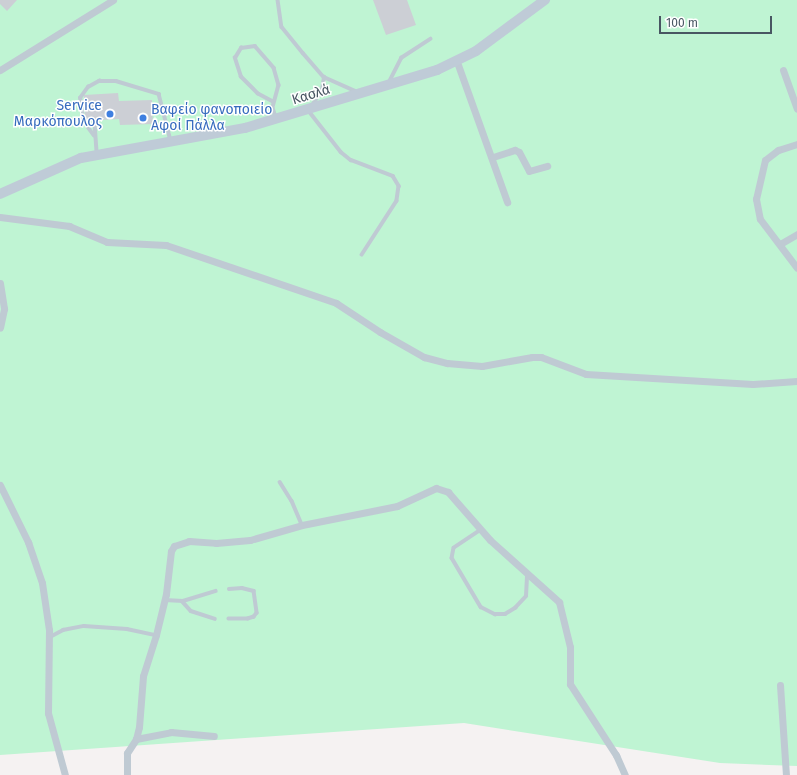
<!DOCTYPE html>
<meta charset="utf-8">
<style>
body{margin:0}
#map{position:relative;width:797px;height:775px;overflow:hidden;background:#f5f2f2;font-family:"Fira Sans",sans-serif}
div>[style]{position:absolute}
.green>*{inset:0;background:#bff4d3}
.building>*{inset:0;background:#cccfd5}
.lane>*{height:3.5px;margin:-1.75px;padding:0 1.75px;transform-origin:1.75px;border-radius:1.75px;background:#bfcad3}
.street>*{height:7px;margin:-3.5px;padding:0 3.5px;transform-origin:3.5px;border-radius:3.5px;background:#bfcad3}
.secondary>*{height:10px;margin:-5px;padding:0 5px;transform-origin:5px;border-radius:5px;background:#bfcbd7}
.dots>*{width:11px;height:11px;translate:-50% -50%;box-sizing:border-box;border:2px solid #fff;border-radius:50%}
span{translate:-50% -50%;white-space:nowrap;text-align:center;line-height:1.15;-webkit-text-stroke:3px #fff;paint-order:stroke}
.street-label{font-size:14px;color:#485662}
.shop-label{font-size:14px;color:#366cbe}
.right{translate:-100% -50%;text-align:right}
.left{translate:0 -50%;text-align:left}
.scale{position:absolute;left:659px;top:16px;width:113px;height:18px;box-sizing:border-box;border:2px solid #485662;border-top:0;padding-left:5px;font-size:12px;line-height:14px;white-space:nowrap;color:#485662;-webkit-text-stroke:3px #fff;paint-order:stroke}
</style>
<div id="map">
<div class="green">
<i style="clip-path:polygon(0 0,797px 0,797px 766px,720px 763px,464px 723px,0 755px)"></i>
</div>
<div class="building">
<i style="clip-path:polygon(0 0,17px 0,7px 11px,0 4px)"></i>
<i style="clip-path:polygon(373px 0,407px 0,416px 25px,386px 35px)"></i>
<i style="clip-path:polygon(118px 93px,119px 101px,152px 100px,153px 124px,120px 125px,119px 119px,85px 121px,84px 95px)"></i>
</div>
<div class="lane">
<i style="left:278px;top:0;width:27px;rotate:82deg"></i>
<i style="left:282px;top:27px;width:33px;rotate:51deg"></i>
<i style="left:303px;top:53px;width:32px;rotate:49deg"></i>
<i style="left:324px;top:77px;width:36px;rotate:24deg"></i>
<i style="left:389px;top:82px;width:27px;rotate:-63deg"></i>
<i style="left:401px;top:58px;width:35px;rotate:-33deg"></i>
<i style="left:273px;top:102px;width:17px;rotate:-152deg"></i>
<i style="left:258px;top:94px;width:24px;rotate:-135deg"></i>
<i style="left:241px;top:77px;width:20px;rotate:-108deg"></i>
<i style="left:235px;top:58px;width:12px;rotate:-59deg"></i>
<i style="left:241px;top:48px;width:14px;rotate:-8deg"></i>
<i style="left:255px;top:46px;width:29px;rotate:49deg"></i>
<i style="left:274px;top:68px;width:18px;rotate:74deg"></i>
<i style="left:279px;top:85px;width:24px;rotate:105deg"></i>
<i style="left:273px;top:108px;width:9px;rotate:72deg"></i>
<i style="left:313px;top:104px;width:17px;rotate:-57deg"></i>
<i style="left:322px;top:90px;width:13px;rotate:-81deg"></i>
<i style="left:309px;top:111px;width:52px;rotate:52deg"></i>
<i style="left:341px;top:152px;width:13px;rotate:39deg"></i>
<i style="left:351px;top:160px;width:45px;rotate:20.9deg"></i>
<i style="left:393px;top:176px;width:12px;rotate:59deg"></i>
<i style="left:399px;top:186px;width:15px;rotate:98deg"></i>
<i style="left:397px;top:201px;width:64px;rotate:122.9deg"></i>
<i style="left:95px;top:123px;width:30px;rotate:86deg"></i>
<i style="left:94px;top:136px;width:19px;rotate:-126deg"></i>
<i style="left:83px;top:121px;width:23px;rotate:-97deg"></i>
<i style="left:80px;top:98px;width:14px;rotate:-54deg"></i>
<i style="left:88px;top:87px;width:13px;rotate:-29deg"></i>
<i style="left:99px;top:81px;width:17px"></i>
<i style="left:116px;top:81px;width:45px;rotate:16.8deg"></i>
<i style="left:159px;top:94px;width:49px;rotate:75.7deg"></i>
<i style="left:280px;top:482px;width:22px;rotate:58deg"></i>
<i style="left:292px;top:501px;width:26px;rotate:67deg"></i>
<i style="left:481px;top:530px;width:32px;rotate:146deg"></i>
<i style="left:454px;top:548px;width:10px;rotate:101deg"></i>
<i style="left:452px;top:558px;width:57px;rotate:59.4deg"></i>
<i style="left:481px;top:607px;width:16px;rotate:27deg"></i>
<i style="left:495px;top:614px;width:10px"></i>
<i style="left:505px;top:614px;width:12px;rotate:-31deg"></i>
<i style="left:515px;top:608px;width:16px;rotate:-47deg"></i>
<i style="left:526px;top:596px;width:21px;rotate:-87deg"></i>
<i style="left:229px;top:589px;width:13px;rotate:-4deg"></i>
<i style="left:242px;top:588px;width:12px;rotate:14deg"></i>
<i style="left:254px;top:591px;width:22px;rotate:82deg"></i>
<i style="left:257px;top:613px;width:5px;rotate:127deg"></i>
<i style="left:254px;top:617px;width:6px;rotate:162deg"></i>
<i style="left:248px;top:619px;width:19px;rotate:180deg"></i>
<i style="left:165px;top:600px;width:18px;rotate:3deg"></i>
<i style="left:183px;top:601px;width:34px;rotate:-17deg"></i>
<i style="left:182px;top:601px;width:13px;rotate:48deg"></i>
<i style="left:191px;top:611px;width:25px;rotate:18deg"></i>
<i style="left:50px;top:637px;width:15px;rotate:-28deg"></i>
<i style="left:63px;top:630px;width:21px;rotate:-11deg"></i>
<i style="left:84px;top:626px;width:43px;rotate:4deg"></i>
<i style="left:127px;top:629px;width:30px;rotate:12deg"></i>
</div>
<div class="street">
<i style="left:457px;top:62px;width:149px;rotate:70.3deg"></i>
<i style="left:0;top:70px;width:133px;rotate:-31.8deg"></i>
<i style="left:783px;top:70px;width:41px;rotate:70.3deg"></i>
<i style="left:797px;top:144px;width:20px;rotate:162deg"></i>
<i style="left:778px;top:150px;width:16px;rotate:142deg"></i>
<i style="left:765px;top:160px;width:40px;rotate:103deg"></i>
<i style="left:756px;top:199px;width:20px;rotate:79deg"></i>
<i style="left:760px;top:219px;width:61px;rotate:52.9deg"></i>
<i style="left:493px;top:157px;width:23px;rotate:-18deg"></i>
<i style="left:515px;top:150px;width:4px;rotate:27deg"></i>
<i style="left:519px;top:152px;width:21px;rotate:62deg"></i>
<i style="left:529px;top:171px;width:19px;rotate:-16deg"></i>
<i style="left:0;top:217px;width:70px;rotate:7.4deg"></i>
<i style="left:69px;top:226px;width:41px;rotate:22.8deg"></i>
<i style="left:107px;top:242px;width:59px;rotate:2.9deg"></i>
<i style="left:166px;top:245px;width:180px;rotate:18.8deg"></i>
<i style="left:336px;top:303px;width:53px;rotate:33.4deg"></i>
<i style="left:380px;top:332px;width:51px;rotate:29.6deg"></i>
<i style="left:424px;top:357px;width:24px;rotate:15deg"></i>
<i style="left:447px;top:363px;width:35px;rotate:5deg"></i>
<i style="left:482px;top:366px;width:51px;rotate:-10.2deg"></i>
<i style="left:532px;top:357px;width:9px"></i>
<i style="left:541px;top:357px;width:48px;rotate:20.7deg"></i>
<i style="left:586px;top:374px;width:167px;rotate:3.4deg"></i>
<i style="left:753px;top:384px;width:44px;rotate:-3.9deg"></i>
<i style="left:780px;top:244px;width:20px;rotate:-30deg"></i>
<i style="left:0;top:283px;width:26px;rotate:81deg"></i>
<i style="left:4px;top:309px;width:19px;rotate:102deg"></i>
<i style="left:0;top:485px;width:64px;rotate:63.8deg"></i>
<i style="left:28px;top:542px;width:43px;rotate:71.1deg"></i>
<i style="left:42px;top:583px;width:48px;rotate:81.5deg"></i>
<i style="left:49px;top:630px;width:83px;rotate:90.7deg"></i>
<i style="left:48px;top:713px;width:64px;rotate:74.7deg"></i>
<i style="left:780px;top:685px;width:90px;rotate:86.2deg"></i>
<i style="left:136px;top:739px;width:36px;rotate:-11deg"></i>
<i style="left:171px;top:732px;width:43px;rotate:5.3deg"></i>
<i style="left:127px;top:775px;width:22px;rotate:-90deg"></i>
<i style="left:127px;top:753px;width:17px;rotate:-57deg"></i>
<i style="left:136px;top:739px;width:12px;rotate:-76deg"></i>
<i style="left:139px;top:727px;width:51px;rotate:-85.5deg"></i>
<i style="left:143px;top:676px;width:43px;rotate:-72.4deg"></i>
<i style="left:156px;top:635px;width:42px;rotate:-76.3deg"></i>
<i style="left:166px;top:594px;width:43px;rotate:-83.4deg"></i>
<i style="left:171px;top:551px;width:6px;rotate:-59deg"></i>
<i style="left:174px;top:546px;width:16px;rotate:-18deg"></i>
<i style="left:189px;top:541px;width:27px;rotate:4deg"></i>
<i style="left:216px;top:543px;width:34px;rotate:-5deg"></i>
<i style="left:250px;top:540px;width:54px;rotate:-16.1deg"></i>
<i style="left:302px;top:525px;width:97px;rotate:-11.3deg"></i>
<i style="left:397px;top:506px;width:43px;rotate:-24.8deg"></i>
<i style="left:436px;top:488px;width:13px;rotate:18deg"></i>
<i style="left:448px;top:492px;width:64px;rotate:48.8deg"></i>
<i style="left:490px;top:540px;width:93px;rotate:41.9deg"></i>
<i style="left:559px;top:602px;width:46px;rotate:76.3deg"></i>
<i style="left:570px;top:647px;width:37px;rotate:90deg"></i>
<i style="left:570px;top:684px;width:85px;rotate:57.1deg"></i>
<i style="left:616px;top:755px;width:22px;rotate:66deg"></i>
</div>
<div class="secondary">
<i style="left:0;top:194px;width:89px;rotate:-24deg"></i>
<i style="left:81px;top:158px;width:167px;rotate:-10.4deg"></i>
<i style="left:245px;top:128px;width:201px;rotate:-16.8deg"></i>
<i style="left:437px;top:70px;width:43px;rotate:-26deg"></i>
<i style="left:476px;top:51px;width:86px;rotate:-36.5deg"></i>
</div>
<div class="dots">
<i style="left:110px;top:114px;background:#3f7fe0"></i>
<i style="left:143px;top:118px;background:#3f7fe0"></i>
</div>
<div class="street-label">
<span style="left:311px;top:95px;rotate:-17deg">Κασλά</span>
</div>
<div class="shop-label">
<span class="right" style="left:102px;top:114px">Service<br>Μαρκόπουλος</span>
<span class="left" style="left:151px;top:118px">Βαφείο φανοποιείο<br>Αφοί Πάλλα</span>
</div>
<div class="scale">100 m</div>
</div>
